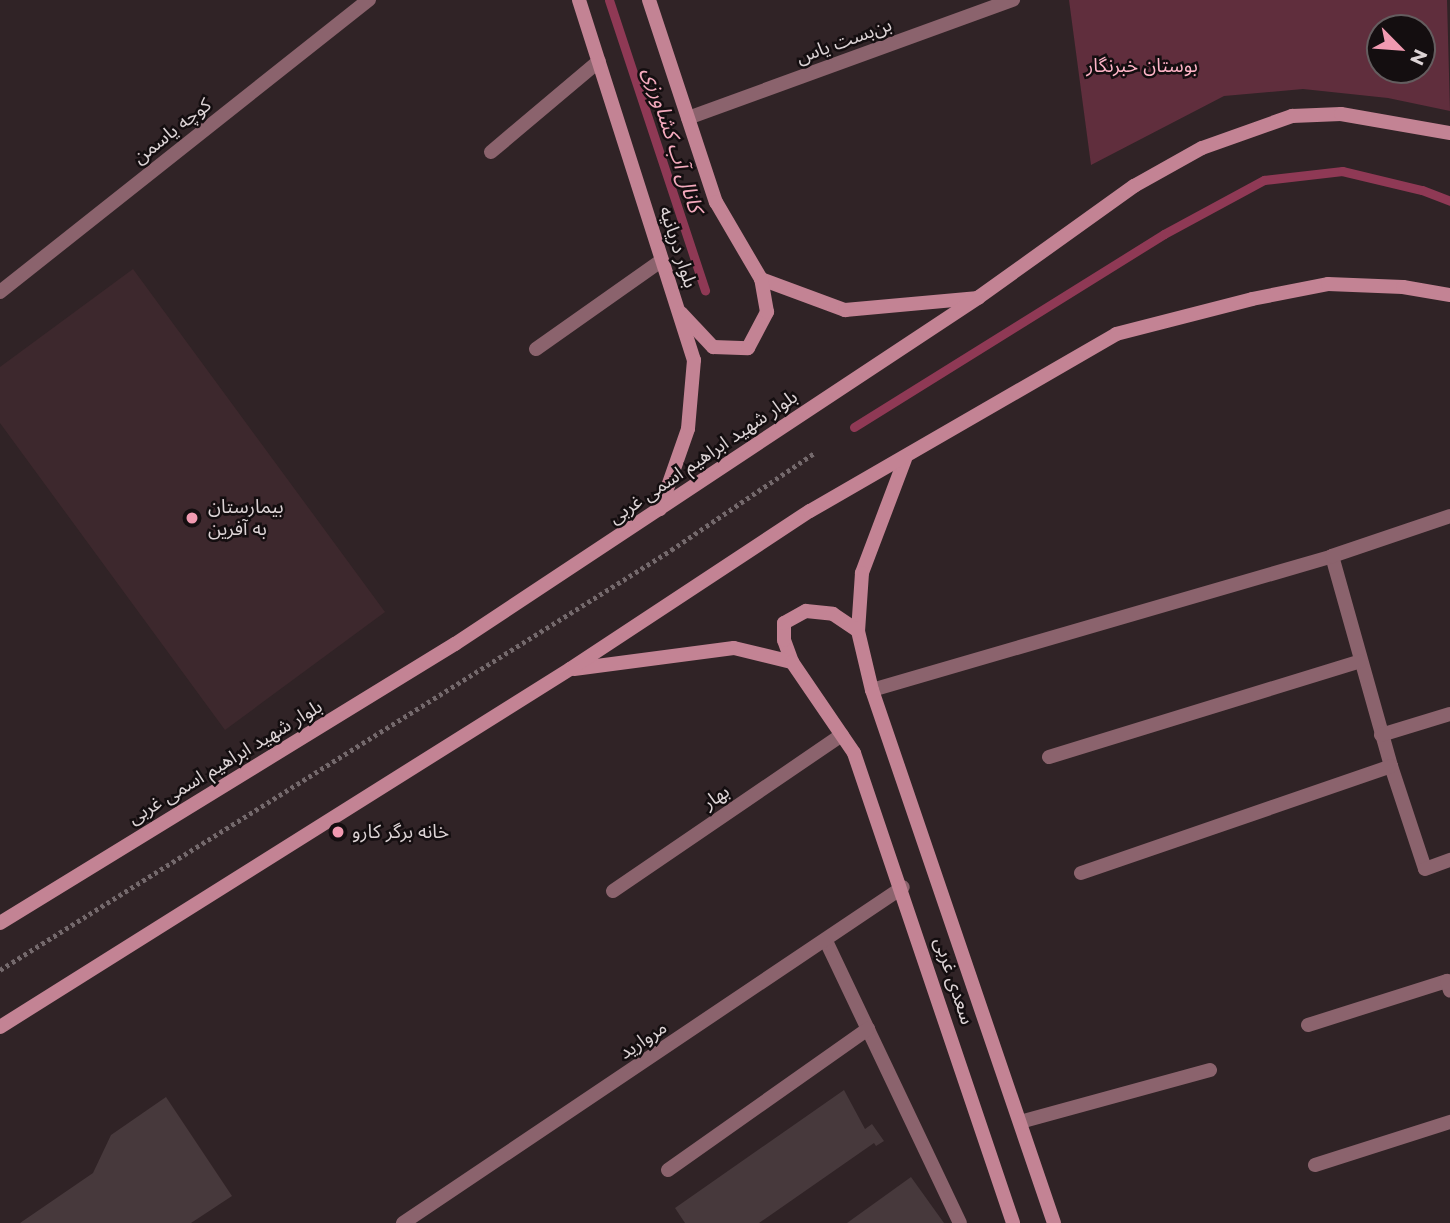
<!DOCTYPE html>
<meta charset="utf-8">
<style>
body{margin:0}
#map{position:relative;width:1450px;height:1223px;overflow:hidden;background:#302326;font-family:Montserrat,"Noto Sans Arabic",sans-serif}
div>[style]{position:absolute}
.built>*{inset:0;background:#3d282d}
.green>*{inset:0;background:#602e3d}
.stream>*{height:9px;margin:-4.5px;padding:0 4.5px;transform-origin:4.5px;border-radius:4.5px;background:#8f3955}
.building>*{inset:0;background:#47393c}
.path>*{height:4.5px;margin-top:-2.25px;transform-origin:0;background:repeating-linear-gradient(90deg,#74696c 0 3.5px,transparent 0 7px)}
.street>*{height:14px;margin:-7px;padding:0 7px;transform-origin:7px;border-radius:7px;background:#8b636d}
.secondary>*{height:14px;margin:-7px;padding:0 7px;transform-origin:7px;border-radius:7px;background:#c38394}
.dots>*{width:19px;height:19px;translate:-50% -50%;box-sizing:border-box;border:4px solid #140e10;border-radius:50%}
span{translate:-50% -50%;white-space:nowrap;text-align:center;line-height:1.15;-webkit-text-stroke:5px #140e10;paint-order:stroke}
.street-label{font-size:19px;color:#dcd3d5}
.park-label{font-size:19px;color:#feb4c7}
.poi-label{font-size:19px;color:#dcd3d5}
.left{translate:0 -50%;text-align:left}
.water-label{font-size:21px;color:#f4aabd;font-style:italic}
.north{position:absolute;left:1366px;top:14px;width:70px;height:70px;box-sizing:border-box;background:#140e10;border:2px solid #645d5f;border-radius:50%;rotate:115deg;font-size:19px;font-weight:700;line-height:28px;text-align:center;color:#dcd3d5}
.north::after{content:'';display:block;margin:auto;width:24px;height:32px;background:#f19ab1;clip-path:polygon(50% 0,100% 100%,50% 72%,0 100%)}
</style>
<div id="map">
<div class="built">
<i style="clip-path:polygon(133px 269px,385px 612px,225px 730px,0 423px,0 367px)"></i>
</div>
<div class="green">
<i style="clip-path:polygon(evenodd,1069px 0,1447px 0,1450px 111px,1388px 98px,1303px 89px,1224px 96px,1091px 165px,1069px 0,1380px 28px,1422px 28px,1422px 70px,1380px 70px,1380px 28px)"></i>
</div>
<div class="stream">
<i style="left:609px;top:0;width:306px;rotate:71.7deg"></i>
<i style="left:854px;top:427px;width:365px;rotate:-31.9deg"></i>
<i style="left:1164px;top:234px;width:114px;rotate:-28.4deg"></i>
<i style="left:1264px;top:180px;width:79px;rotate:-6.6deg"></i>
<i style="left:1342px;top:171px;width:82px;rotate:13.4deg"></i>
<i style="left:1422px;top:190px;width:30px;rotate:21deg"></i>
</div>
<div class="building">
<i style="clip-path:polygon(844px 1090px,865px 1129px,872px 1124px,884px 1141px,876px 1146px,874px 1143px,759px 1223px,685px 1223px,675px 1208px)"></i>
<i style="clip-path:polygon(166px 1097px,232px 1196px,191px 1223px,20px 1223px,93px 1173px,111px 1135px)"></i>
<i style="clip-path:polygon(911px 1177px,944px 1223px,847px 1223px)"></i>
</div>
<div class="path">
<i style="left:0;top:970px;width:792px;rotate:-32.04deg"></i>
<i style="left:671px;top:550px;width:173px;rotate:-34.1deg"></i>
</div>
<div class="street">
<i style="left:688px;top:118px;width:346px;rotate:-20deg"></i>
<i style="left:491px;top:152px;width:141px;rotate:-40.1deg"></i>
<i style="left:0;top:292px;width:471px;rotate:-38.4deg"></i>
<i style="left:536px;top:349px;width:154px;rotate:-35.2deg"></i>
<i style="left:1332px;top:556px;width:218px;rotate:74.3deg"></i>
<i style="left:1391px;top:766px;width:108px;rotate:71.7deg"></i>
<i style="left:1425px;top:869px;width:27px;rotate:-20deg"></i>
<i style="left:872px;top:690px;width:479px;rotate:-16.2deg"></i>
<i style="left:1332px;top:556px;width:125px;rotate:-18.7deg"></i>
<i style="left:1381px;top:735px;width:72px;rotate:-16.9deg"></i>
<i style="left:1049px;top:757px;width:326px;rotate:-17.1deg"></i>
<i style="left:1081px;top:873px;width:328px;rotate:-19deg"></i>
<i style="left:613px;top:891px;width:277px;rotate:-34.3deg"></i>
<i style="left:826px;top:941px;width:312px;rotate:64.6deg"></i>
<i style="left:1308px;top:1025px;width:146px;rotate:-17.6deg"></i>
<i style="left:1447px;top:981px;width:10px;rotate:73deg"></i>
<i style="left:1020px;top:1122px;width:197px;rotate:-15.3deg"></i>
<i style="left:1315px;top:1165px;width:142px;rotate:-17.7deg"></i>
<i style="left:668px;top:1170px;width:245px;rotate:-35.2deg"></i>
<i style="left:403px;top:1223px;width:602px;rotate:-33.9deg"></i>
</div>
<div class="secondary">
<i style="left:579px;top:0;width:378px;rotate:72.3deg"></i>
<i style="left:694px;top:360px;width:69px;rotate:95deg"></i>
<i style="left:688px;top:429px;width:85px;rotate:109.3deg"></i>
<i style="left:649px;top:0;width:213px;rotate:71.7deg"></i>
<i style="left:716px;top:202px;width:89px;rotate:59.7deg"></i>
<i style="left:761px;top:279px;width:90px;rotate:20.3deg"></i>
<i style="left:845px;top:310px;width:134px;rotate:-5.2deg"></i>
<i style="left:681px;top:313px;width:47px;rotate:46.7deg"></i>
<i style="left:713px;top:347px;width:35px;rotate:2deg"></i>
<i style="left:748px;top:348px;width:41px;rotate:-62.2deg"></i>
<i style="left:767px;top:312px;width:34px;rotate:-100deg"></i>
<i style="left:905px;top:459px;width:122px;rotate:110.7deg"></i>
<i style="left:862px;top:573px;width:58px;rotate:93.9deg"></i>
<i style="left:858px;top:631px;width:61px;rotate:76.7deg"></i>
<i style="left:872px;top:690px;width:563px;rotate:71.15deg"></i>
<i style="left:792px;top:662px;width:23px;rotate:-110deg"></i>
<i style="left:784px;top:640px;width:17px;rotate:-90deg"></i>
<i style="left:784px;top:623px;width:25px;rotate:-29deg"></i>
<i style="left:806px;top:611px;width:27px;rotate:6deg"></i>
<i style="left:833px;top:614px;width:30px;rotate:34deg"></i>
<i style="left:574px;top:669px;width:161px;rotate:-7.5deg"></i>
<i style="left:734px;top:648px;width:60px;rotate:13.6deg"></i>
<i style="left:792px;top:662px;width:110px;rotate:55.7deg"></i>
<i style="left:854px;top:753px;width:496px;rotate:71.3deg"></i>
<i style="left:0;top:923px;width:534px;rotate:-31.52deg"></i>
<i style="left:455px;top:644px;width:628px;rotate:-33.51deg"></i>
<i style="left:979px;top:297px;width:191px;rotate:-35.6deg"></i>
<i style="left:1134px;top:186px;width:78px;rotate:-29.2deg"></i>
<i style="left:1202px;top:148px;width:96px;rotate:-19.6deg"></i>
<i style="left:1292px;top:116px;width:49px;rotate:-2.3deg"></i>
<i style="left:1341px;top:114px;width:111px;rotate:9.9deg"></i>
<i style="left:0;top:1027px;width:673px;rotate:-32.13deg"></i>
<i style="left:570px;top:669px;width:287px;rotate:-33.4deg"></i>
<i style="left:810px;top:511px;width:354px;rotate:-30deg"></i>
<i style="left:1116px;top:334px;width:140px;rotate:-14.4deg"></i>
<i style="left:1252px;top:299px;width:77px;rotate:-11.2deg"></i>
<i style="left:1328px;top:284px;width:75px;rotate:2.3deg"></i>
<i style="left:1403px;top:287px;width:48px;rotate:9.7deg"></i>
</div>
<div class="dots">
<i style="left:192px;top:518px;background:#f19ab1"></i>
<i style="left:338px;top:832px;background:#f19ab1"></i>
</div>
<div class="street-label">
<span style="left:844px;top:41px;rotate:-20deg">بن‌بست یاس</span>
<span style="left:172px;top:131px;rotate:-38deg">کوچه یاسمن</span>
<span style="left:678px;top:247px;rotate:72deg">بلوار دریانیه</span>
<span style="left:703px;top:457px;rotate:-34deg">بلوار شهید ابراهیم اسمی غربی</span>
<span style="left:225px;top:762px;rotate:-31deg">بلوار شهید ابراهیم اسمی غربی</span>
<span style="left:716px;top:797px;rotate:-34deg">بهار</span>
<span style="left:954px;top:981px;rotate:72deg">سعدی غربی</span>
<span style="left:643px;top:1040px;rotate:-34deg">مروارید</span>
</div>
<div class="park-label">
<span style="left:1142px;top:66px">بوستان خبرنگار</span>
</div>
<div class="poi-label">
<span class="left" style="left:208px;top:518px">بیمارستان<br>به آفرین</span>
<span class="left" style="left:352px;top:832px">خانه برگر کارو</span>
</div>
<div class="water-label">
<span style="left:673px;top:140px;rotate:72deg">کانال آب کشاورزی</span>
</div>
<div class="north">N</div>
</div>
